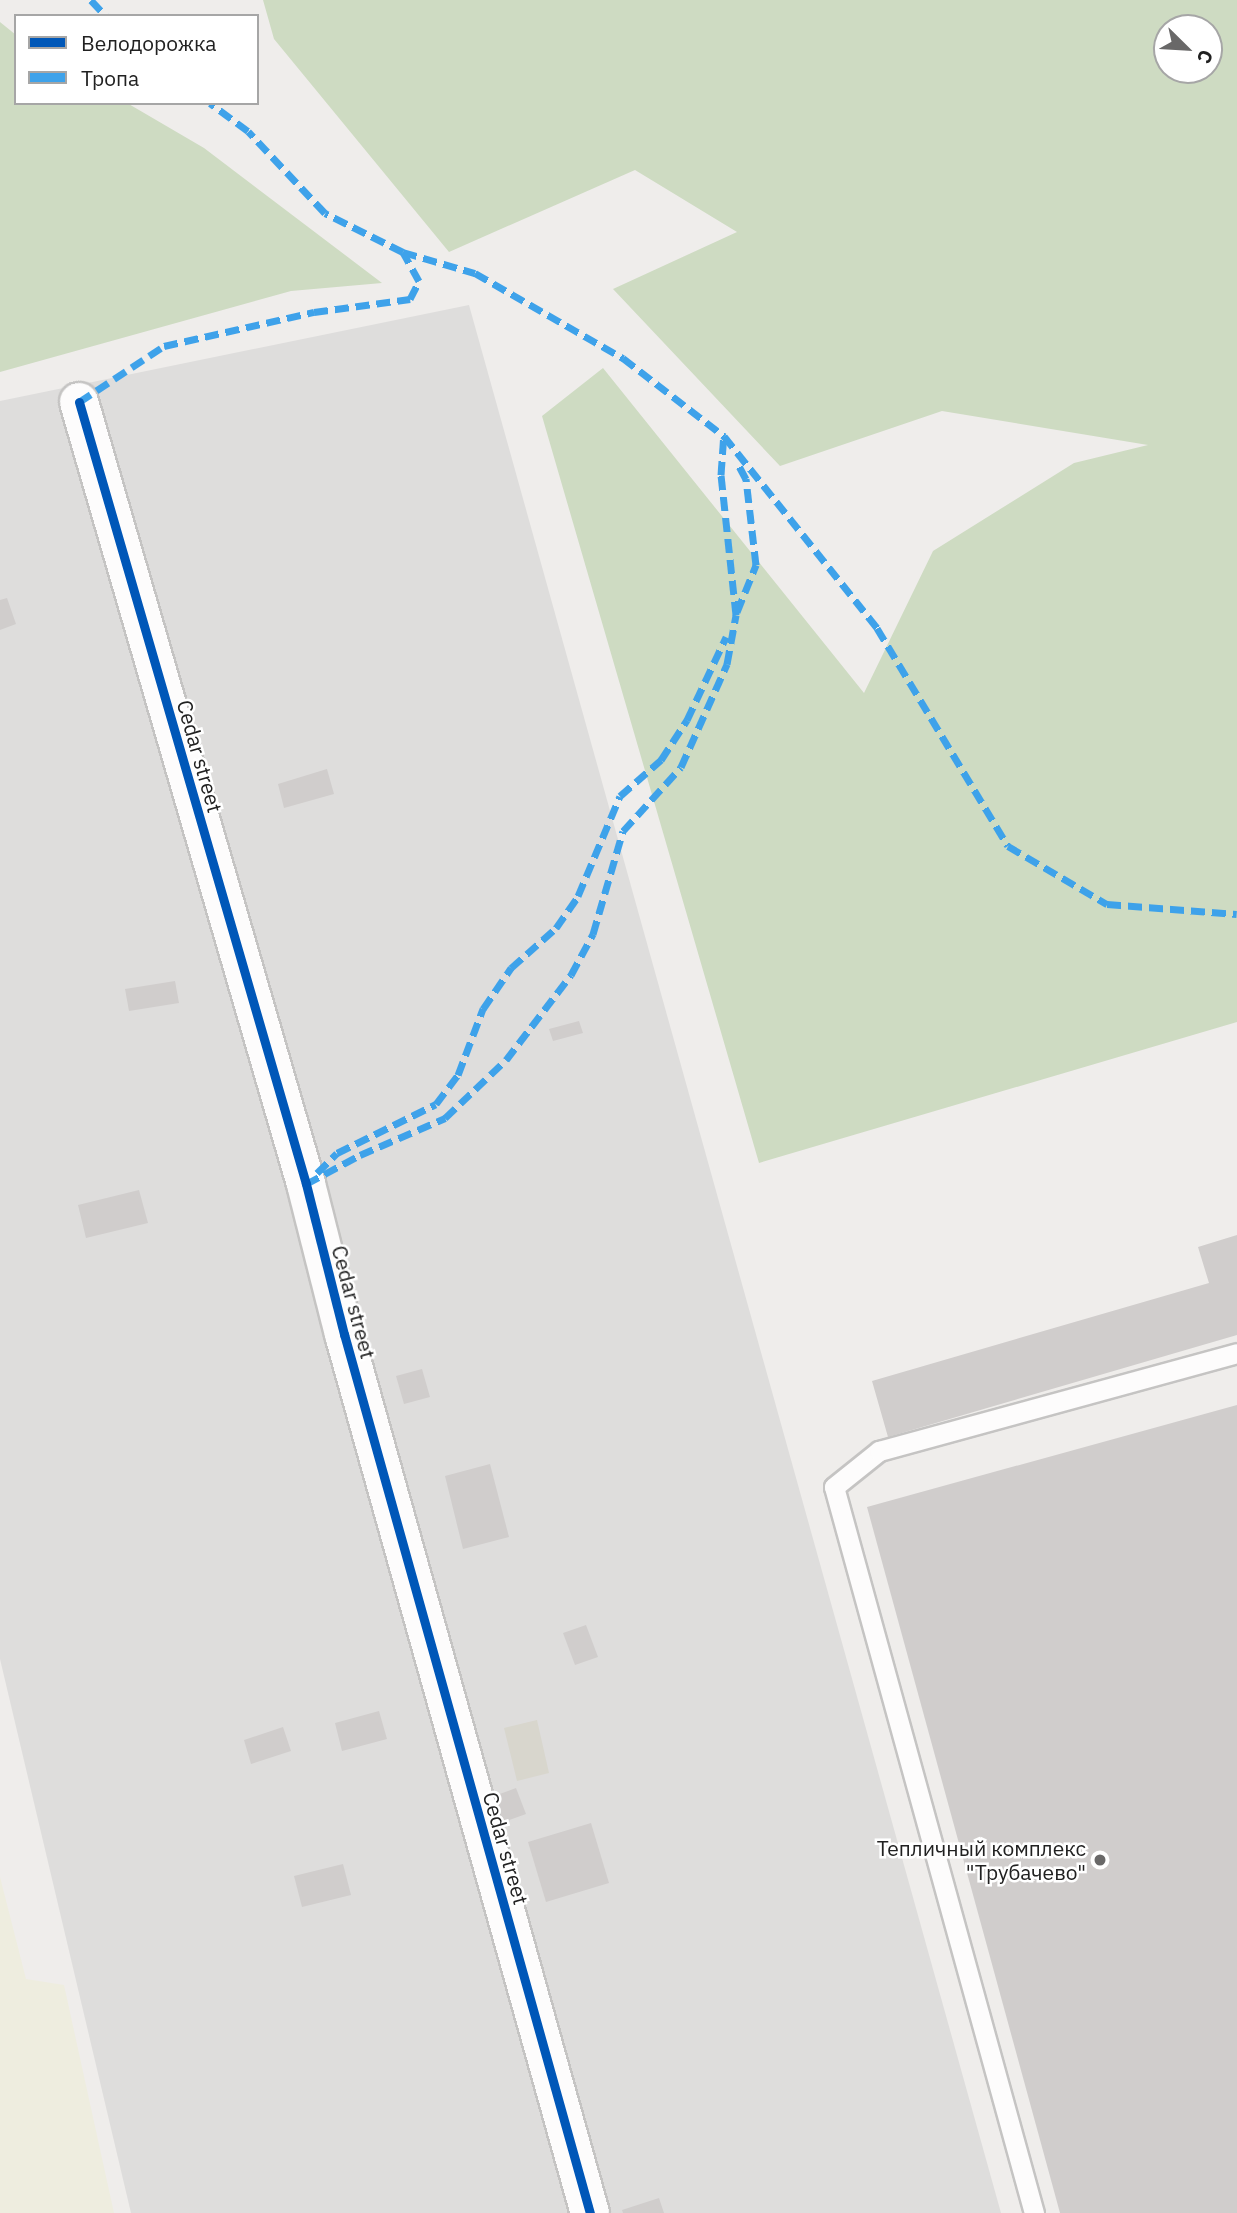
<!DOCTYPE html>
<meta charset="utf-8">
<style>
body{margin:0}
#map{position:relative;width:1237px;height:2213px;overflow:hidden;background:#efedeb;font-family:"IBM Plex Sans",sans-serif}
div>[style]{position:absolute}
.residential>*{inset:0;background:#dedddc}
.construction>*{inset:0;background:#d8d6cd}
.farmland>*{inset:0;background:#eeeddf}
.forest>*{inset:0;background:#cedbc2}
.building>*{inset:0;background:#d0cdcc}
.roads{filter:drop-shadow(2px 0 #c5c4c3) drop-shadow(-2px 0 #c5c4c3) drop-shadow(0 2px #c5c4c3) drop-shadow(0 -2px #c5c4c3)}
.service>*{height:19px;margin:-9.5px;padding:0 9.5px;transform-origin:9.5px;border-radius:9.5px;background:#fdfcfc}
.minor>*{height:38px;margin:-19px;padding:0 19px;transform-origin:19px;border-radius:19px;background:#fdfcfc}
.quiet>*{height:7px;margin-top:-3.5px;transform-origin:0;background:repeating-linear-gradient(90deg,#3ea2ea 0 14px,transparent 0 21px)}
.cycleway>*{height:9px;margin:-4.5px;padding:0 4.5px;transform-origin:4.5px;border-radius:4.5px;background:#0057b8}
.dots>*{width:19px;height:19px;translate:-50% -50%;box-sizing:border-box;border:4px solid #fff;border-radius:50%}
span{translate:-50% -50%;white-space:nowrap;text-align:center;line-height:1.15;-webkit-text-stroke:5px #fff;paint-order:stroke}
.street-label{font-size:21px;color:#212121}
.poi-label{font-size:21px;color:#212121}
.right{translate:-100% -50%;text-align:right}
.legend{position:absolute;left:14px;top:14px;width:245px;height:91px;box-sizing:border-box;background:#fff;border:2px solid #a6a6a6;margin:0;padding:9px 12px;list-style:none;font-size:21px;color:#212121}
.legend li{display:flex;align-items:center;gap:14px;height:35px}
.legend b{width:35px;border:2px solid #a6a6a6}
.north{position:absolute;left:1153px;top:14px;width:70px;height:70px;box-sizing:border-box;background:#fff;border:2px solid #a6a6a6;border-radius:50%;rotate:114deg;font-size:19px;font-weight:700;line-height:28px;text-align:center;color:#212121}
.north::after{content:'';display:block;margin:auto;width:24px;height:32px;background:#696868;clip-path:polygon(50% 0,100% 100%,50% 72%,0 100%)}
</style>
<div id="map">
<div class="residential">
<i style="clip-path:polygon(469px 305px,1001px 2213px,131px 2213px,0 1659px,0 401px)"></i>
</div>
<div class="construction">
<i style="clip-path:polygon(537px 1720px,549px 1773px,517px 1781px,504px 1728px)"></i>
</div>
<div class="farmland">
<i style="clip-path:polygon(0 1877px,26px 1979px,64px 1985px,114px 2213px,0 2213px)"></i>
</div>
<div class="forest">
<i style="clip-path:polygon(evenodd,263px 0,1237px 0,1237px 1022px,759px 1163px,542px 416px,603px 368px,864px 693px,933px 551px,1074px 463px,1148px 445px,942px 411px,780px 466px,613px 289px,737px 232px,635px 170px,449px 252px,274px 39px,263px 0,1167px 28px,1209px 28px,1209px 70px,1167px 70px,1167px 28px)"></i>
<i style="clip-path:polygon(0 22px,16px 35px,16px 103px,127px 103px,204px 148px,382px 283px,291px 291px,0 372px)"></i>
</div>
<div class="building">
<i style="clip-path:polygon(7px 598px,16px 624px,0 630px,0 600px)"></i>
<i style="clip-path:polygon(327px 769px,334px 794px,284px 808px,278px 784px)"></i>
<i style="clip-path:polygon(175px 981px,179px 1003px,129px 1011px,125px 989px)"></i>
<i style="clip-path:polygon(579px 1021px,583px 1033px,553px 1041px,549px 1029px)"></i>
<i style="clip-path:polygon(139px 1190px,148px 1223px,86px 1238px,78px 1205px)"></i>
<i style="clip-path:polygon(1237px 1235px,1237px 1335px,888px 1437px,872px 1381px,1209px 1283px,1198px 1247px)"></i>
<i style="clip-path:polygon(422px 1369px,430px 1397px,404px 1404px,396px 1376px)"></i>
<i style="clip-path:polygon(1237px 1405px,1237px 2213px,1060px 2213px,867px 1507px)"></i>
<i style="clip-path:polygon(490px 1464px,509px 1537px,463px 1549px,445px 1476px)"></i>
<i style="clip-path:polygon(586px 1625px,598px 1657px,575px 1665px,563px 1633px)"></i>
<i style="clip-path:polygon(379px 1711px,387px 1739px,342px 1751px,335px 1723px)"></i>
<i style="clip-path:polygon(283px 1727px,291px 1751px,251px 1764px,244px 1740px)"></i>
<i style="clip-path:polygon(516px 1788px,526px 1814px,496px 1825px,486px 1799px)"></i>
<i style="clip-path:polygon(591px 1823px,609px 1883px,546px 1902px,528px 1842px)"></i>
<i style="clip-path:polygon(343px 1864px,351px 1895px,302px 1907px,294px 1876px)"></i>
<i style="clip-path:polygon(659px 2198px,664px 2213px,623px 2213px,622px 2210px)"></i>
</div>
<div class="roads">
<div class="service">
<i style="left:1034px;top:2213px;width:753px;rotate:-105.4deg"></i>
<i style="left:834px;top:1487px;width:58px;rotate:-38.7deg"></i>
<i style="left:879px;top:1451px;width:371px;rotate:-15.3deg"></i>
</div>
<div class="minor">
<i style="left:79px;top:402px;width:814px;rotate:73.81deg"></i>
<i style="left:306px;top:1184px;width:155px;rotate:75.8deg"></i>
<i style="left:344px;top:1334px;width:913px;rotate:74.37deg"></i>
</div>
</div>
<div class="quiet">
<i style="left:91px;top:0;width:22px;rotate:47deg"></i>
<i style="left:403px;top:252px;width:75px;rotate:16.3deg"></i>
<i style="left:475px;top:273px;width:171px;rotate:29.9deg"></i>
<i style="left:623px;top:358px;width:128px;rotate:37.7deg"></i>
<i style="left:724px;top:436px;width:246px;rotate:51.4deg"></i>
<i style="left:877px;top:628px;width:254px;rotate:59deg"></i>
<i style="left:1008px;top:846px;width:115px;rotate:30.4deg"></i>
<i style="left:1107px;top:904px;width:130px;rotate:4.4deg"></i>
<i style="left:79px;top:402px;width:102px;rotate:-33.4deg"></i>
<i style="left:164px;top:346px;width:154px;rotate:-12.8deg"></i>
<i style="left:314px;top:312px;width:97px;rotate:-7.7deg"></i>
<i style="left:410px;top:299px;width:20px;rotate:-63deg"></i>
<i style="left:419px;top:281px;width:33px;rotate:-119deg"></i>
<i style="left:403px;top:252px;width:87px;rotate:-153.4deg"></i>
<i style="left:325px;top:213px;width:112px;rotate:-133.2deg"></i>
<i style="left:248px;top:131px;width:47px;rotate:-143.6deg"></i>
<i style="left:737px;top:612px;width:51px;rotate:-68deg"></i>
<i style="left:756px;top:565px;width:87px;rotate:-96.6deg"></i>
<i style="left:746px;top:479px;width:17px;rotate:-118deg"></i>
<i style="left:317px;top:1173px;width:28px;rotate:-45deg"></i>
<i style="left:337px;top:1153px;width:110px;rotate:-26.3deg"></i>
<i style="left:436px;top:1104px;width:36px;rotate:-53deg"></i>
<i style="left:458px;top:1075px;width:71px;rotate:-69.3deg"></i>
<i style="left:483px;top:1009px;width:50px;rotate:-55.7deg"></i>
<i style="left:511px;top:968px;width:60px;rotate:-41.6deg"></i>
<i style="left:556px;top:928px;width:39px;rotate:-55deg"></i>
<i style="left:578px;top:896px;width:108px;rotate:-67.2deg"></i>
<i style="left:620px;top:796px;width:55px;rotate:-41.3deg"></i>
<i style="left:661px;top:760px;width:48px;rotate:-57deg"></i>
<i style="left:687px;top:720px;width:92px;rotate:-64.8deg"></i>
<i style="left:306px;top:1184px;width:61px;rotate:-28.2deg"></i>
<i style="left:360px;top:1155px;width:93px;rotate:-23.5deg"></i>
<i style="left:445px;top:1118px;width:84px;rotate:-43.6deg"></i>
<i style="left:506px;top:1060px;width:107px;rotate:-52.6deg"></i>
<i style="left:571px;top:975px;width:47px;rotate:-61.8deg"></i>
<i style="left:593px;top:934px;width:107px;rotate:-73.8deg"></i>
<i style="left:623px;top:831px;width:86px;rotate:-47.8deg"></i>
<i style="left:681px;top:767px;width:113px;rotate:-65.9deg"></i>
<i style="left:727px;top:664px;width:50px;rotate:-79.6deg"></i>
<i style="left:736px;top:615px;width:141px;rotate:-96.1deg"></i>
<i style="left:721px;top:475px;width:39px;rotate:-86deg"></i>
</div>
<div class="cycleway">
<i style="left:79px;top:402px;width:814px;rotate:73.81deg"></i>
<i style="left:306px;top:1184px;width:155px;rotate:75.8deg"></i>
<i style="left:344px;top:1334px;width:913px;rotate:74.37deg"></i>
</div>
<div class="dots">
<i style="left:1100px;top:1860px;background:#696868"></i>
</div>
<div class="street-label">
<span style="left:200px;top:756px;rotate:74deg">Cedar street</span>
<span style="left:354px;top:1302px;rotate:75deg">Cedar street</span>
<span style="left:506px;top:1848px;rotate:74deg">Cedar street</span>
</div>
<div class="poi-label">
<span class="right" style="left:1086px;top:1860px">Тепличный комплекс<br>"Трубачево"</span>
</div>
<ul class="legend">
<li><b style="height:9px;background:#0057b8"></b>Велодорожка</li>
<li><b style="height:9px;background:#3ea2ea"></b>Тропа</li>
</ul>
<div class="north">С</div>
</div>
